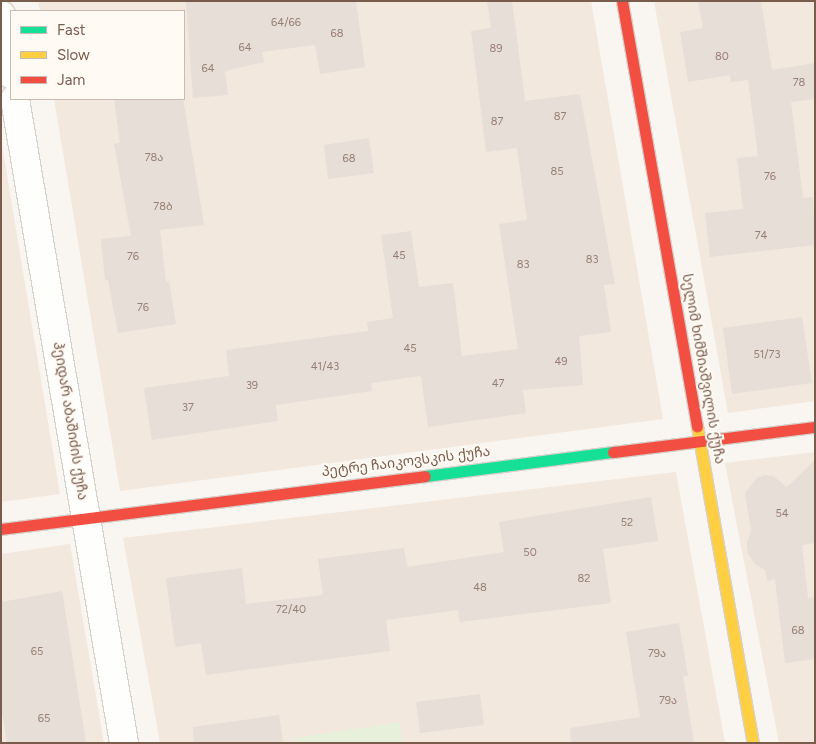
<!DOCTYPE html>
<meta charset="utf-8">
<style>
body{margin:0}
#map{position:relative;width:816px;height:744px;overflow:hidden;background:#f9f5f0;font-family:Figtree,"Noto Sans Georgian",sans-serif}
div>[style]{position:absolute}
.residential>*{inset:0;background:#f2e8de}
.green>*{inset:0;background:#e7f0db}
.building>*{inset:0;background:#e6ded7}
.roads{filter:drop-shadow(1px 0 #d7d1cb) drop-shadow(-1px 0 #d7d1cb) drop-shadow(0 1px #d7d1cb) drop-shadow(0 -1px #d7d1cb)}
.street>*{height:28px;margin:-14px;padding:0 14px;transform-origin:14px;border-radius:14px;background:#fefefd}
.fast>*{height:11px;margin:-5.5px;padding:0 5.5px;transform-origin:5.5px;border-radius:5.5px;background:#16e098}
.slow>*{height:11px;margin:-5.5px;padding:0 5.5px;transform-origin:5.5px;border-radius:5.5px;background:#ffcf43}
.jam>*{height:11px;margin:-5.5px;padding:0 5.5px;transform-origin:5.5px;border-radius:5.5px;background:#f24e42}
span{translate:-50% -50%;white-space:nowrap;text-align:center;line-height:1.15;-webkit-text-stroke:4px #fffaf3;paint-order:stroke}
.number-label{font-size:11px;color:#977e72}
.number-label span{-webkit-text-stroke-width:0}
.street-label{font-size:14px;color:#7a5c4d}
.frame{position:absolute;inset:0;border:2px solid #7a5c4d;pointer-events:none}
.legend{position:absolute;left:10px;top:10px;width:175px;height:90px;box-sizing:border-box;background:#fffaf3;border:1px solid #cabbb1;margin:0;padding:6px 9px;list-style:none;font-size:15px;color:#7a5c4d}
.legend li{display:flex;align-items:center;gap:10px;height:25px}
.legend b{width:25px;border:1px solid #cabbb1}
</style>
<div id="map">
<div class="residential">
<i style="clip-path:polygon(38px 1px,591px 1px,663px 419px,120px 491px,54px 99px,184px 99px,184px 11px,40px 11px)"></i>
<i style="clip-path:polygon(654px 1px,815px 1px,815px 401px,728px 413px)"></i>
<i style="clip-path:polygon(1px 139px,60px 494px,1px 502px)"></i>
<i style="clip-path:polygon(815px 452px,815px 743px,779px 743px,725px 463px)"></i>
<i style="clip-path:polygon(676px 472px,725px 743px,160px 743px,123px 538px)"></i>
<i style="clip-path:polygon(70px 544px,104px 743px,1px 743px,1px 554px)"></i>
</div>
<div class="green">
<i style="clip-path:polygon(400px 722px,403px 743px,296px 743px,295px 738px)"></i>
</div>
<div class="building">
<i style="clip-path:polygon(186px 1px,356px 1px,365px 67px,320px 74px,315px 45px,262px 52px,264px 62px,225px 71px,228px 95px,193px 98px)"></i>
<i style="clip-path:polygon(487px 1px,512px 1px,525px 101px,580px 94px,615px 284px,604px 285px,611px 332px,579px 336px,583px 385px,523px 390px,526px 413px,428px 427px,421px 376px,371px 383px,372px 391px,276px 405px,278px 421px,152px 440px,144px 388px,229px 376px,226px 350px,368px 331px,367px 322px,393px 318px,381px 235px,411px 231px,419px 287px,453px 283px,462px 356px,518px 349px,499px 224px,527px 220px,517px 148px,486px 152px,471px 31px,491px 28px)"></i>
<i style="clip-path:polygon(698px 1px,761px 1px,772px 70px,815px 63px,815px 99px,791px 102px,803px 198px,813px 197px,815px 245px,710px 257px,705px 213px,743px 209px,737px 158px,758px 156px,748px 80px,731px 82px,730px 75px,688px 82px,680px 32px,703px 28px)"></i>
<i style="clip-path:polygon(114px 99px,183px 99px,204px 225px,160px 230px,166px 282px,169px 281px,176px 324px,118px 333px,108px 280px,105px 280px,101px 239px,131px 236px,114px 144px,120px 143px)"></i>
<i style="clip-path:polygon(369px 138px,374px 173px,328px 179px,324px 145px)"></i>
<i style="clip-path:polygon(802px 317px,812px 383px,732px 394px,723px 328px)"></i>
<i style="clip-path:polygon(815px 460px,815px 543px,802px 545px,808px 598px,815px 597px,815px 659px,785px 663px,775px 579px,767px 581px,765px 570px,755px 564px,748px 554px,747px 543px,751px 530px,745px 493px,757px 478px,765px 475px,773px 476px,787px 487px)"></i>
<i style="clip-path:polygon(651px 497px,658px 541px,603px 549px,611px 603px,460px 622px,458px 610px,386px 620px,390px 651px,206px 675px,201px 643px,175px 647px,166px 578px,242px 568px,246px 604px,323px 595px,318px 559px,404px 548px,407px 567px,504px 552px,499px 522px)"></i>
<i style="clip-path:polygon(62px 591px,86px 743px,7px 743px,1px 707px,1px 602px)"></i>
<i style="clip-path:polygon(679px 623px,688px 676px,683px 676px,694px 743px,571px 743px,570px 728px,640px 717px,626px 632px)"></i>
<i style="clip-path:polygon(480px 694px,484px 725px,420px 733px,416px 702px)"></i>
<i style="clip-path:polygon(279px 715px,283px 743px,194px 743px,193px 727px)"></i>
</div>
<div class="roads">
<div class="street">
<i style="left:1px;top:15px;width:60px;rotate:80.4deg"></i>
<i style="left:15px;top:99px;width:653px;rotate:80.39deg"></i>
</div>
<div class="fast">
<i style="left:425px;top:476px;width:190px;rotate:-7.3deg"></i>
</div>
<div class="slow">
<i style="left:697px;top:426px;width:322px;rotate:80deg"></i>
</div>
<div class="jam">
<i style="left:622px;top:1px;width:432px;rotate:80deg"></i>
<i style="left:613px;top:452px;width:204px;rotate:-7.1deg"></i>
<i style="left:1px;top:529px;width:427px;rotate:-7.1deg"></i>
</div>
</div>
<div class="number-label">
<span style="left:286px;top:23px">64/66</span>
<span style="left:337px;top:34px">68</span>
<span style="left:245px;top:48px">64</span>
<span style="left:496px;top:49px">89</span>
<span style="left:722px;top:57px">80</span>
<span style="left:208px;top:69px">64</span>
<span style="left:799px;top:83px">78</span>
<span style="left:560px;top:117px">87</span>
<span style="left:497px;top:122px">87</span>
<span style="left:154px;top:158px">78ა</span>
<span style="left:349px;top:159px">68</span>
<span style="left:557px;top:172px">85</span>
<span style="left:770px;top:177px">76</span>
<span style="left:163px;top:207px">78ბ</span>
<span style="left:761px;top:236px">74</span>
<span style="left:399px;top:256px">45</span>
<span style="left:133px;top:257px">76</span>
<span style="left:592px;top:260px">83</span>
<span style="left:523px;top:265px">83</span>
<span style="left:143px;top:308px">76</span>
<span style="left:410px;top:349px">45</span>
<span style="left:767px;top:355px">51/73</span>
<span style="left:561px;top:362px">49</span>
<span style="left:325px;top:367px">41/43</span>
<span style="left:498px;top:384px">47</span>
<span style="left:252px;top:386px">39</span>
<span style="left:188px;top:408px">37</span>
<span style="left:782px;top:514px">54</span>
<span style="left:627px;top:523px">52</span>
<span style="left:530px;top:553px">50</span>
<span style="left:584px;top:579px">82</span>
<span style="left:480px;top:588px">48</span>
<span style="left:291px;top:610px">72/40</span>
<span style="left:798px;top:631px">68</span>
<span style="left:37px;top:652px">65</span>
<span style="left:657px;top:654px">79ა</span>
<span style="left:668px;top:701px">79ა</span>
<span style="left:44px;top:719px">65</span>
</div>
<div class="street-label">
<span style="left:703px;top:369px;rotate:80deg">სელიმ ხიმშიაშვილის ქუჩა</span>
<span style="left:70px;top:421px;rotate:81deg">ჰეიდარ აბაშიძის ქუჩა</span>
<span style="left:406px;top:462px;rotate:-7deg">პეტრე ჩაიკოვსკის ქუჩა</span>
</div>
<div class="frame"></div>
<ul class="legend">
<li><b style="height:6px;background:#16e098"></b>Fast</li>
<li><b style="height:6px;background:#ffcf43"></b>Slow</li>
<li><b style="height:6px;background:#f24e42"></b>Jam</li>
</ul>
</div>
